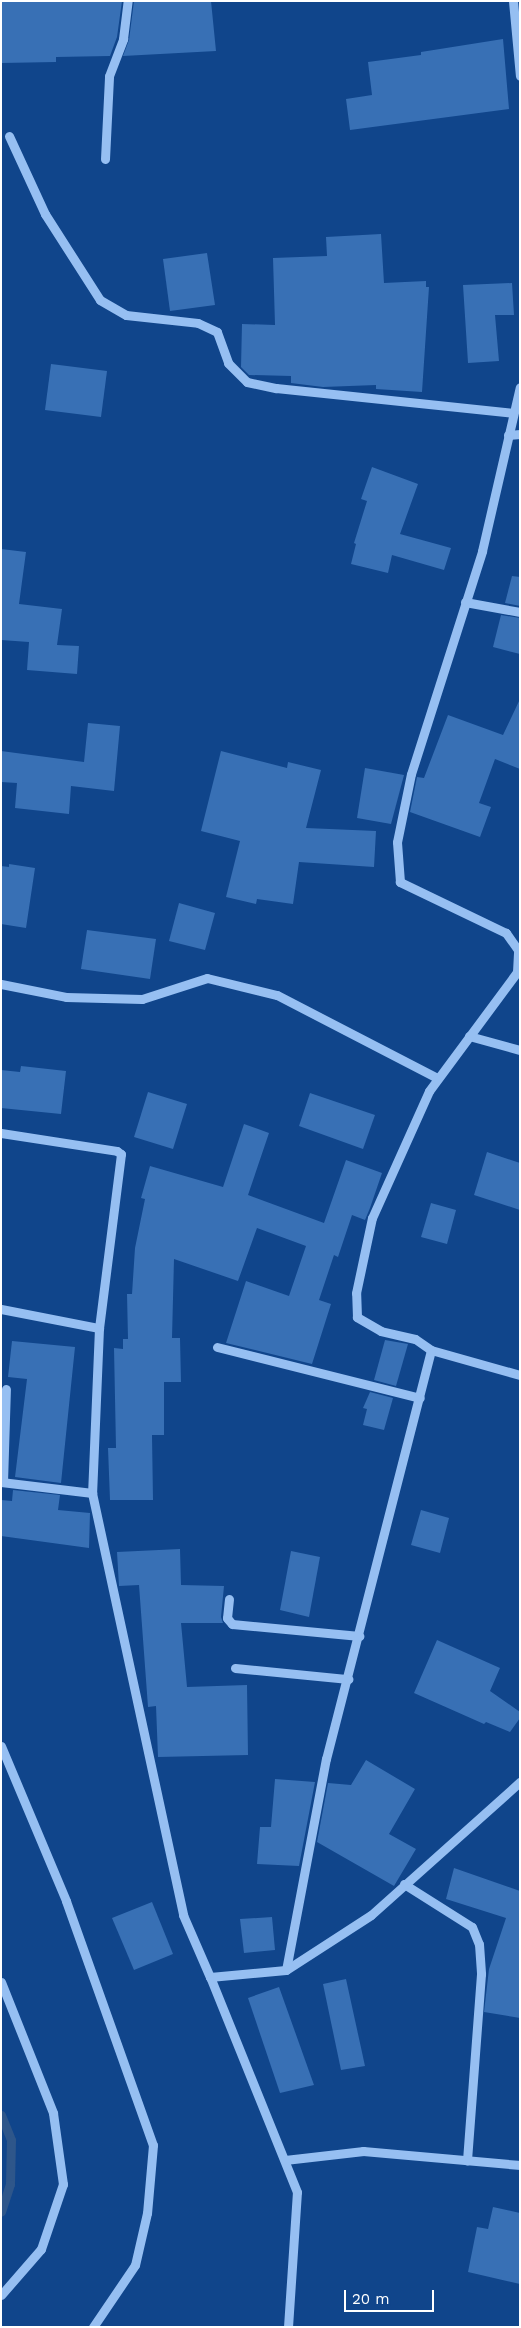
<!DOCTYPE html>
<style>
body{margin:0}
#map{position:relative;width:521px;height:2328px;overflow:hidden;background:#10458b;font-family:"Work Sans",sans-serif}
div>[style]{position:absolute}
.stream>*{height:9px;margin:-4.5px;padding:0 4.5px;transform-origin:4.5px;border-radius:4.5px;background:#2e568a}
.building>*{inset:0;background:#3870b5}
.minor>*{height:9px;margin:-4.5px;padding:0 4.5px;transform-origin:4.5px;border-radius:4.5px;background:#96bff2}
span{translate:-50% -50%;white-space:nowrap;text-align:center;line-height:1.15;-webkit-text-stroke:5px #10458b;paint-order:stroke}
.frame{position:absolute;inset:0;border:2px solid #fff;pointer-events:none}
.scale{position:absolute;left:344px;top:2290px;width:90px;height:22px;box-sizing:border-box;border:2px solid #fff;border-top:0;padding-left:6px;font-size:15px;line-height:18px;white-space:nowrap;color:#fff;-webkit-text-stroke:4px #10458b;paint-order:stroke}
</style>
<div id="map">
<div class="stream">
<i style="left:1px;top:2115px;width:27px;rotate:68deg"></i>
<i style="left:11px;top:2140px;width:44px;rotate:91.3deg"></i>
<i style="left:10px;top:2184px;width:29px;rotate:108deg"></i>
</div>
<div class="building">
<i style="clip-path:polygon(1px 1px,122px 1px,117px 37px,110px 56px,56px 57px,56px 62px,1px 63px)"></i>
<i style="clip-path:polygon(134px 1px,211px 1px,216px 51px,123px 56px,129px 40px)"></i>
<i style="clip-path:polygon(503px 39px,509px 109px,350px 130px,346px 99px,372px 95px,368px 62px,421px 55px,421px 52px)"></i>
<i style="clip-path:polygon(381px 234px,384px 283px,426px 281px,426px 287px,429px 287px,422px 392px,376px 389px,376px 385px,323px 387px,291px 383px,291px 376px,249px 375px,241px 367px,242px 324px,275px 325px,273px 258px,327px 256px,326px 237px)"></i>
<i style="clip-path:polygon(207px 253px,215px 305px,170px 311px,163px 259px)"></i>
<i style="clip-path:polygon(512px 283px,514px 315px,495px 315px,499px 361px,468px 363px,463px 285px)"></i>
<i style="clip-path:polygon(51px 364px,107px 371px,101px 417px,45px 410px)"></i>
<i style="clip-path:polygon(372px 467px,418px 484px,400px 534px,451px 548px,444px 570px,392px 555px,388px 573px,351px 564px,356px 544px,354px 543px,367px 501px,361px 499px)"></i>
<i style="clip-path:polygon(1px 549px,26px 552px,19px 604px,62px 609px,57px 645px,79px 646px,77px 674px,27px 670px,29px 642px,1px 640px)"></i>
<i style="clip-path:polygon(512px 576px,520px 577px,520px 606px,505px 603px)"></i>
<i style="clip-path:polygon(501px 615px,520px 618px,520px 654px,493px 647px)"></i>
<i style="clip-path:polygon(520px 699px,520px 769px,495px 759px,479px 803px,491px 807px,480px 837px,410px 812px,417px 777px,424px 778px,448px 715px,503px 735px)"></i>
<i style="clip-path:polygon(88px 723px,120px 726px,114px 791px,71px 786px,69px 814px,15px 808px,17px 783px,1px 782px,1px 751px,84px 762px)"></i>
<i style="clip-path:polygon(221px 751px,287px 768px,288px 762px,321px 770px,306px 828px,376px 831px,374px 867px,299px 862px,293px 904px,257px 899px,256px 904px,226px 897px,240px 841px,201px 831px)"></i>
<i style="clip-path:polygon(365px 768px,404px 775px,391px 824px,357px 818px)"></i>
<i style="clip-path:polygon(9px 864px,35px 868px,26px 928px,1px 924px,1px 866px,9px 867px)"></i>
<i style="clip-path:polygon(179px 903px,215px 913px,205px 950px,169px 941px)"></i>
<i style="clip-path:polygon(87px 930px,156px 939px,150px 979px,81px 969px)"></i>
<i style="clip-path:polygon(21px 1066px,66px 1071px,61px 1114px,1px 1108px,1px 1070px,20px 1072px)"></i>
<i style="clip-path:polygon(148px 1092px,187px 1104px,173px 1149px,134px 1137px)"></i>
<i style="clip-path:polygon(310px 1093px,375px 1115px,363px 1149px,299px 1126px)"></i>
<i style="clip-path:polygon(244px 1124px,269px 1133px,248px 1195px,324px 1223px,346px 1160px,382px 1173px,370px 1208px,365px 1220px,352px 1215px,338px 1257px,334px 1255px,319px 1300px,331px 1304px,312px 1364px,226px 1343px,246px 1281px,289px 1296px,306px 1246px,257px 1228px,238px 1281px,174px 1259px,172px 1338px,180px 1338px,181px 1382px,164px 1382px,164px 1435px,152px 1435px,153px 1500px,110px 1500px,108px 1448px,116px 1448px,114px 1348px,123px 1349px,123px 1339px,128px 1339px,127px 1294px,132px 1294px,135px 1248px,145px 1199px,141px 1198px,150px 1166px,223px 1187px)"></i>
<i style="clip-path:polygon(487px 1152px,520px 1163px,520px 1210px,474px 1195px)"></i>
<i style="clip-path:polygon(431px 1203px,456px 1210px,447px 1244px,421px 1237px)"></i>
<i style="clip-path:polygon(385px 1340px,408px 1344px,396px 1386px,374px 1380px)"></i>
<i style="clip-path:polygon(12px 1341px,75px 1347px,61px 1483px,15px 1477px,27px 1379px,8px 1377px)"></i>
<i style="clip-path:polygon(370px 1392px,393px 1398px,384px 1430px,363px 1425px,367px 1409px,363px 1408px)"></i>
<i style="clip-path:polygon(13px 1490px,60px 1495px,58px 1510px,90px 1513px,89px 1548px,1px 1536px,1px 1500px,12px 1501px)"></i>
<i style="clip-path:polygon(421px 1510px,449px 1518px,440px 1553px,411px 1545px)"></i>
<i style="clip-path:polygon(180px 1549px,181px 1585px,224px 1586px,221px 1617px,223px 1623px,181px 1623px,187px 1687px,247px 1685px,248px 1755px,158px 1757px,156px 1706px,148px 1707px,139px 1585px,119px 1586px,117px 1552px)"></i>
<i style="clip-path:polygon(291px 1551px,320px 1557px,309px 1617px,280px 1610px)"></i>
<i style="clip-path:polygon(437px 1640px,500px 1668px,490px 1691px,520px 1712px,520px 1718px,510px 1732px,486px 1722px,484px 1724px,414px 1693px)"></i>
<i style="clip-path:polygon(366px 1760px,415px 1789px,389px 1834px,416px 1849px,394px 1886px,317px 1842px,328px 1783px,351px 1785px)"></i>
<i style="clip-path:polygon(275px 1779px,315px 1782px,299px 1866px,257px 1864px,260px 1827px,271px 1827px)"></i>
<i style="clip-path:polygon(454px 1868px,520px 1891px,520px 2018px,484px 2012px,489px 1969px,506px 1918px,446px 1899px)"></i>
<i style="clip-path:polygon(152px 1902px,173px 1954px,134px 1970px,112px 1918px)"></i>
<i style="clip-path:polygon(272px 1917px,275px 1950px,244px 1953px,240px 1919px)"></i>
<i style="clip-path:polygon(346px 1979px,365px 2066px,341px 2070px,323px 1984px)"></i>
<i style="clip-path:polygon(279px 1987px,314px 2085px,280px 2093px,248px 1998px)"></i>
<i style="clip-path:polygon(493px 2207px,520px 2213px,520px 2284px,468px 2272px,477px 2227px,488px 2229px)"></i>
</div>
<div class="minor">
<i style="left:513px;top:1px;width:75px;rotate:84.7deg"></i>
<i style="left:9px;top:136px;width:86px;rotate:65.2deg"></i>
<i style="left:45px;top:214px;width:102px;rotate:57.4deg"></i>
<i style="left:100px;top:300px;width:30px;rotate:30deg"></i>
<i style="left:126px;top:315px;width:72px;rotate:6.3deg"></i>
<i style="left:198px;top:323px;width:21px;rotate:25deg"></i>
<i style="left:217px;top:332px;width:33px;rotate:70deg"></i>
<i style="left:228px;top:363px;width:27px;rotate:45deg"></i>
<i style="left:247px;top:382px;width:30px;rotate:12deg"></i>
<i style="left:276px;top:388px;width:238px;rotate:6deg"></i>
<i style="left:105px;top:159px;width:83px;rotate:-87.2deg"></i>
<i style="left:109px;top:76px;width:40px;rotate:-69deg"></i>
<i style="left:123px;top:39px;width:38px;rotate:-83deg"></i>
<i style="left:508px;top:435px;width:12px;rotate:-5deg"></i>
<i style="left:465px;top:602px;width:56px;rotate:10.3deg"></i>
<i style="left:1px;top:984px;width:66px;rotate:11.3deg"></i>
<i style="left:66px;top:997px;width:76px;rotate:1.5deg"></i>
<i style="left:142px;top:999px;width:68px;rotate:-17.9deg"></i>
<i style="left:207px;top:978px;width:72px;rotate:13.7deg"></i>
<i style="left:277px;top:995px;width:180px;rotate:27.4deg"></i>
<i style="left:469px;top:1036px;width:53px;rotate:15.4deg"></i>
<i style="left:1px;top:1133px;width:117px;rotate:8.8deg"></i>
<i style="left:117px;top:1151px;width:5px;rotate:37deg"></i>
<i style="left:121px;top:1154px;width:175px;rotate:97.2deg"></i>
<i style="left:99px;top:1328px;width:165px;rotate:92.4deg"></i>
<i style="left:92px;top:1493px;width:432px;rotate:77.8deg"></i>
<i style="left:183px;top:1915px;width:68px;rotate:66.5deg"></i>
<i style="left:1px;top:1309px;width:100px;rotate:11deg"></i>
<i style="left:217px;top:1347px;width:209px;rotate:14.1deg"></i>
<i style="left:431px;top:1350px;width:92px;rotate:15.7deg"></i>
<i style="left:1px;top:1482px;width:92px;rotate:6.9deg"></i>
<i style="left:3px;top:1482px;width:93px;rotate:-88.2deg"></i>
<i style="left:229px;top:1599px;width:19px;rotate:96deg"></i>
<i style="left:227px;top:1618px;width:8px;rotate:50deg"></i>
<i style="left:232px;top:1624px;width:128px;rotate:5.4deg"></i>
<i style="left:235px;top:1668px;width:114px;rotate:5.6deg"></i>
<i style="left:1px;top:1746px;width:168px;rotate:67.2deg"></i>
<i style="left:66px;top:1901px;width:259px;rotate:70.4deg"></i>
<i style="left:153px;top:2145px;width:68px;rotate:95deg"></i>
<i style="left:147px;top:2213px;width:53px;rotate:103deg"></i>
<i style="left:135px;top:2265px;width:75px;rotate:124.1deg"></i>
<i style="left:404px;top:1884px;width:80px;rotate:32.3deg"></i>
<i style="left:472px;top:1927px;width:18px;rotate:68deg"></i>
<i style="left:479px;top:1944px;width:30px;rotate:86deg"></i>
<i style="left:481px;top:1974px;width:187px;rotate:94.3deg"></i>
<i style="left:286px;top:1970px;width:101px;rotate:-32.9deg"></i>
<i style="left:371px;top:1915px;width:200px;rotate:-41.8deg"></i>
<i style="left:1px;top:1982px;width:141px;rotate:68.3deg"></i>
<i style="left:53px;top:2113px;width:72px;rotate:82deg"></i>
<i style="left:63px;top:2184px;width:69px;rotate:108.7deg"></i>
<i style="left:41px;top:2249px;width:61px;rotate:131deg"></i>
<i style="left:285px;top:2160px;width:79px;rotate:-6.6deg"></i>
<i style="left:363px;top:2151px;width:158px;rotate:5.1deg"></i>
<i style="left:288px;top:2327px;width:135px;rotate:-86.2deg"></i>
<i style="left:297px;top:2192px;width:232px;rotate:-112deg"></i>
<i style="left:210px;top:1977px;width:76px;rotate:-5.3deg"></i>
<i style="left:286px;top:1970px;width:215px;rotate:-79.3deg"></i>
<i style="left:326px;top:1759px;width:422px;rotate:-75.6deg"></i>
<i style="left:431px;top:1350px;width:19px;rotate:-145deg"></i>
<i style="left:415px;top:1339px;width:35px;rotate:-167deg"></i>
<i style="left:381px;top:1331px;width:28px;rotate:-150deg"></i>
<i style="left:357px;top:1317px;width:24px;rotate:-92deg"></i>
<i style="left:356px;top:1293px;width:77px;rotate:-78deg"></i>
<i style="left:372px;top:1218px;width:139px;rotate:-65.8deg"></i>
<i style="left:429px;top:1091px;width:148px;rotate:-53.5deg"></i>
<i style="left:517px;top:972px;width:22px;rotate:-87deg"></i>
<i style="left:518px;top:950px;width:21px;rotate:-125deg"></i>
<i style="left:506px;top:933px;width:118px;rotate:-154.3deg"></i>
<i style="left:400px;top:882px;width:40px;rotate:-94.3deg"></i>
<i style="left:397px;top:842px;width:69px;rotate:-78.4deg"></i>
<i style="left:411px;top:774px;width:234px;rotate:-72.3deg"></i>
<i style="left:482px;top:551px;width:168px;rotate:-77deg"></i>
</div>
<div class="frame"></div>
<div class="scale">20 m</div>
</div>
